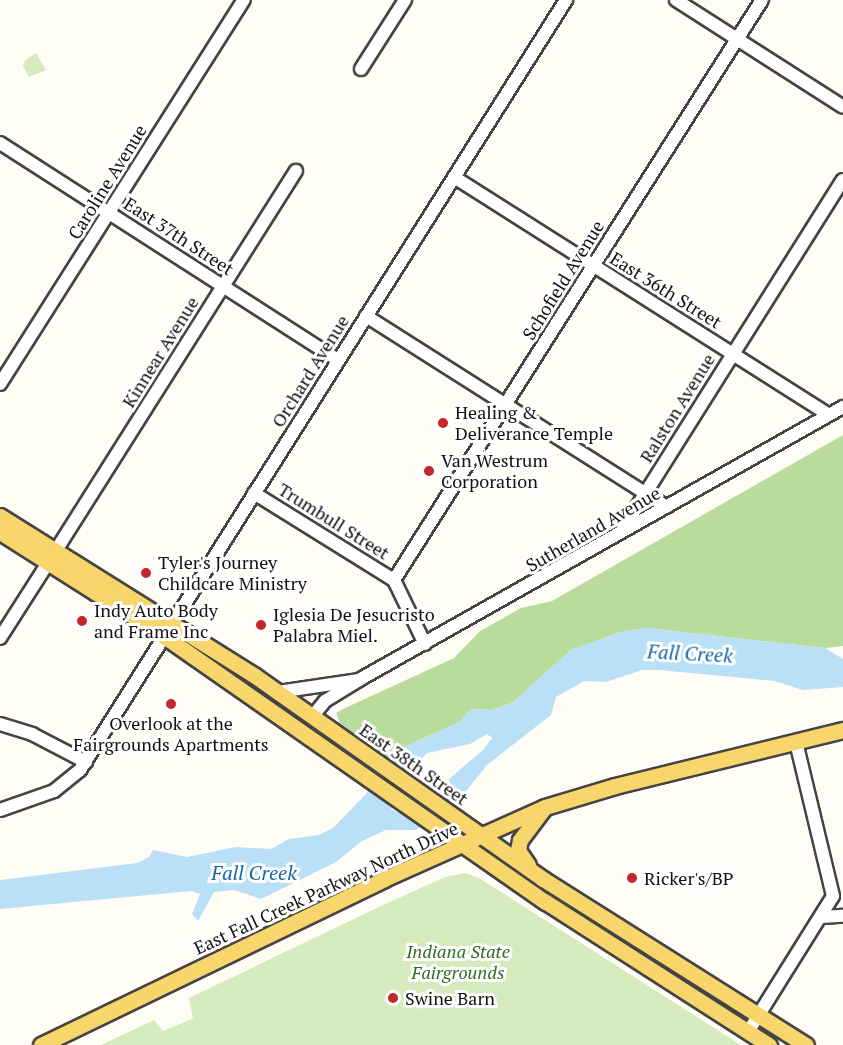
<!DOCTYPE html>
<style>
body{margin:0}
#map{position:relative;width:843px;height:1045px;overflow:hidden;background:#fffdf5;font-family:"PT Serif",serif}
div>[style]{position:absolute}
.green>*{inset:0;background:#d5ebbd}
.forest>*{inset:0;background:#b9dc9c}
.water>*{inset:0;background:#b9e0f7}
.roads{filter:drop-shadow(2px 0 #444) drop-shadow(-2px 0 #444) drop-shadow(0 2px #444) drop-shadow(0 -2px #444)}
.minor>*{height:12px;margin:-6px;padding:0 6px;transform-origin:6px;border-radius:6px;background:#fff}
.major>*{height:15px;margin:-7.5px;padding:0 7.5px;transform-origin:7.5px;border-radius:7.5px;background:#f9d66b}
.dots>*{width:16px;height:16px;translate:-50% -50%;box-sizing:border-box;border:3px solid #fff;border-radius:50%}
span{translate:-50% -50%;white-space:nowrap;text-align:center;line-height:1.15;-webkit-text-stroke:6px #fff;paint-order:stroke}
.street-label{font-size:18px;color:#111}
.poi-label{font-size:18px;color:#111}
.left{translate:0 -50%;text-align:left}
.park-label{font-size:18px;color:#2f6b1f;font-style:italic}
.water-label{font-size:20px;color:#1768a6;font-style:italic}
</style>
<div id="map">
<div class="green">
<i style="clip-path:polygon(36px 53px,46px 70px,29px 77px,23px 66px,25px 60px)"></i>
<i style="clip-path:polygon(465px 873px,479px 878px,741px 1045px,101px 1045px,154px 1020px,163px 1031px,187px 1021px,193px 1018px,189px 998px,381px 906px,445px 877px)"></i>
</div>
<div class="forest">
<i style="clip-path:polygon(843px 435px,843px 646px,825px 648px,647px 628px,621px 632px,571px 650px,512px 703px,491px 710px,471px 709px,460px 722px,395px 751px,394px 762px,340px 723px,336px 713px,343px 709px,454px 658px,480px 631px,521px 608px,552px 601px)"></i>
</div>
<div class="water">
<i style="clip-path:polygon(evenodd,647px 628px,825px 648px,843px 659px,843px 687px,803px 690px,774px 681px,659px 670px,642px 670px,606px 682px,584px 681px,556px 697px,551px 715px,487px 765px,463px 795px,416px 830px,386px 830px,362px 841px,336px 862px,261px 899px,234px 890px,214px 892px,198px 921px,192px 914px,200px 894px,191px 891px,0 909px,0 880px,137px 863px,149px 857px,153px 850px,187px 857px,236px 847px,271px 849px,289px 839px,319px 835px,333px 828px,365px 795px,395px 760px,395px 751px,460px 722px,471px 709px,491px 710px,512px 703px,571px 650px,621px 632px,647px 628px,487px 734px,492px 738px,483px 750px,449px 779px,451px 796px,415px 810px,398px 813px,391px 809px,400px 783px,427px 753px,470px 744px,487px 734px)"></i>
</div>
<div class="roads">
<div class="minor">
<i style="left:676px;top:0;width:198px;rotate:32.6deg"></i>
<i style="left:361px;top:69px;width:82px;rotate:-57.5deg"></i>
<i style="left:0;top:143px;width:402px;rotate:32.7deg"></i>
<i style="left:454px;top:177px;width:444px;rotate:32.4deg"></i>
<i style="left:366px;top:316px;width:356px;rotate:32.4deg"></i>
<i style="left:0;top:384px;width:455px;rotate:-57.6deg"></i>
<i style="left:254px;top:493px;width:165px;rotate:31.9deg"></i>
<i style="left:394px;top:580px;width:71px;rotate:64.2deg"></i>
<i style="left:621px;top:532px;width:416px;rotate:-57.8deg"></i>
<i style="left:55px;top:552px;width:451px;rotate:-57.7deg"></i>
<i style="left:394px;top:580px;width:687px;rotate:-57.61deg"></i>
<i style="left:0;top:638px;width:89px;rotate:-57.4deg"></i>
<i style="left:278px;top:692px;width:82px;rotate:-8.4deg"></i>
<i style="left:312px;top:717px;width:21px;rotate:-51deg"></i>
<i style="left:325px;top:701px;width:46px;rotate:-31.6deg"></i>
<i style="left:364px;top:677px;width:550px;rotate:-29.41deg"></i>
<i style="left:0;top:724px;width:34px;rotate:17deg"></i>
<i style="left:32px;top:734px;width:61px;rotate:27.4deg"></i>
<i style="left:0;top:810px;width:57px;rotate:-19.4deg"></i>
<i style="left:54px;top:791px;width:33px;rotate:-39deg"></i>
<i style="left:80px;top:770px;width:911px;rotate:-57.74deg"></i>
<i style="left:821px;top:917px;width:22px;rotate:-3deg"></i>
<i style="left:748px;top:1032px;width:160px;rotate:-58deg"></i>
<i style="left:833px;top:896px;width:158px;rotate:-103.5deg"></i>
</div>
<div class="major">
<i style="left:0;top:516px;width:301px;rotate:32.1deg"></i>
<i style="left:255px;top:676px;width:352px;rotate:35.2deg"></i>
<i style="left:543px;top:879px;width:311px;rotate:32.3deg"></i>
<i style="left:0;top:532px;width:194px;rotate:32.4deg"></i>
<i style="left:164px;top:636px;width:465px;rotate:34.9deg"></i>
<i style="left:546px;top:902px;width:265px;rotate:32.7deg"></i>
<i style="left:528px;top:865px;width:18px;rotate:-124deg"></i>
<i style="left:518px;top:850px;width:10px;rotate:-79deg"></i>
<i style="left:520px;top:840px;width:40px;rotate:-53deg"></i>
<i style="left:41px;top:1045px;width:381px;rotate:-25.8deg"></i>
<i style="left:384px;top:879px;width:176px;rotate:-24.1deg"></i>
<i style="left:545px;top:807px;width:73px;rotate:-16.7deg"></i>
<i style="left:615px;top:786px;width:235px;rotate:-13.8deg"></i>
</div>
</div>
<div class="dots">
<i style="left:443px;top:423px;background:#c4262e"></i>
<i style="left:429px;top:471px;background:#c4262e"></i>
<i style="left:146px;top:573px;background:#c4262e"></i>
<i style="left:82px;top:621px;background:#c4262e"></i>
<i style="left:261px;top:625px;background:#c4262e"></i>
<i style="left:171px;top:704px;background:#c4262e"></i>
<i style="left:632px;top:878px;background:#c4262e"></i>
<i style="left:393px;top:998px;background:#c4262e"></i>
</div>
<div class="street-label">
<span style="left:107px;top:182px;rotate:-58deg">Caroline Avenue</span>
<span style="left:179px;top:236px;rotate:33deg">East 37th Street</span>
<span style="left:563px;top:280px;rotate:-58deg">Schofield Avenue</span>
<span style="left:666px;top:290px;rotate:32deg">East 36th Street</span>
<span style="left:160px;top:352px;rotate:-58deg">Kinnear Avenue</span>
<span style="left:310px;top:371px;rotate:-58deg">Orchard Avenue</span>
<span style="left:677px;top:408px;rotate:-58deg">Ralston Avenue</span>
<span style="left:334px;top:521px;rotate:32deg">Trumbull Street</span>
<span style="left:593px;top:529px;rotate:-30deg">Sutherland Avenue</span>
<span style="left:414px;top:764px;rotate:35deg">East 38th Street</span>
<span style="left:326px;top:888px;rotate:-25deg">East Fall Creek Parkway North Drive</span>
</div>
<div class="poi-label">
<span class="left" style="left:455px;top:423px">Healing &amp;<br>Deliverance Temple</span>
<span class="left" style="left:441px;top:471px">Van Westrum<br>Corporation</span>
<span class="left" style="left:158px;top:573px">Tyler's Journey<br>Childcare Ministry</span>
<span class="left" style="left:94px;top:621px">Indy Auto Body<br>and Frame Inc</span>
<span class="left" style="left:273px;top:625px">Iglesia De Jesucristo<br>Palabra Miel.</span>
<span style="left:171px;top:734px">Overlook at the<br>Fairgrounds Apartments</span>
<span class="left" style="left:644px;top:878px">Ricker's/BP</span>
<span class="left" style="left:405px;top:998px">Swine Barn</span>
</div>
<div class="park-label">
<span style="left:458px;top:962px">Indiana State<br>Fairgrounds</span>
</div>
<div class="water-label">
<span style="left:690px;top:653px;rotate:3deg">Fall Creek</span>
<span style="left:254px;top:872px">Fall Creek</span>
</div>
</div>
